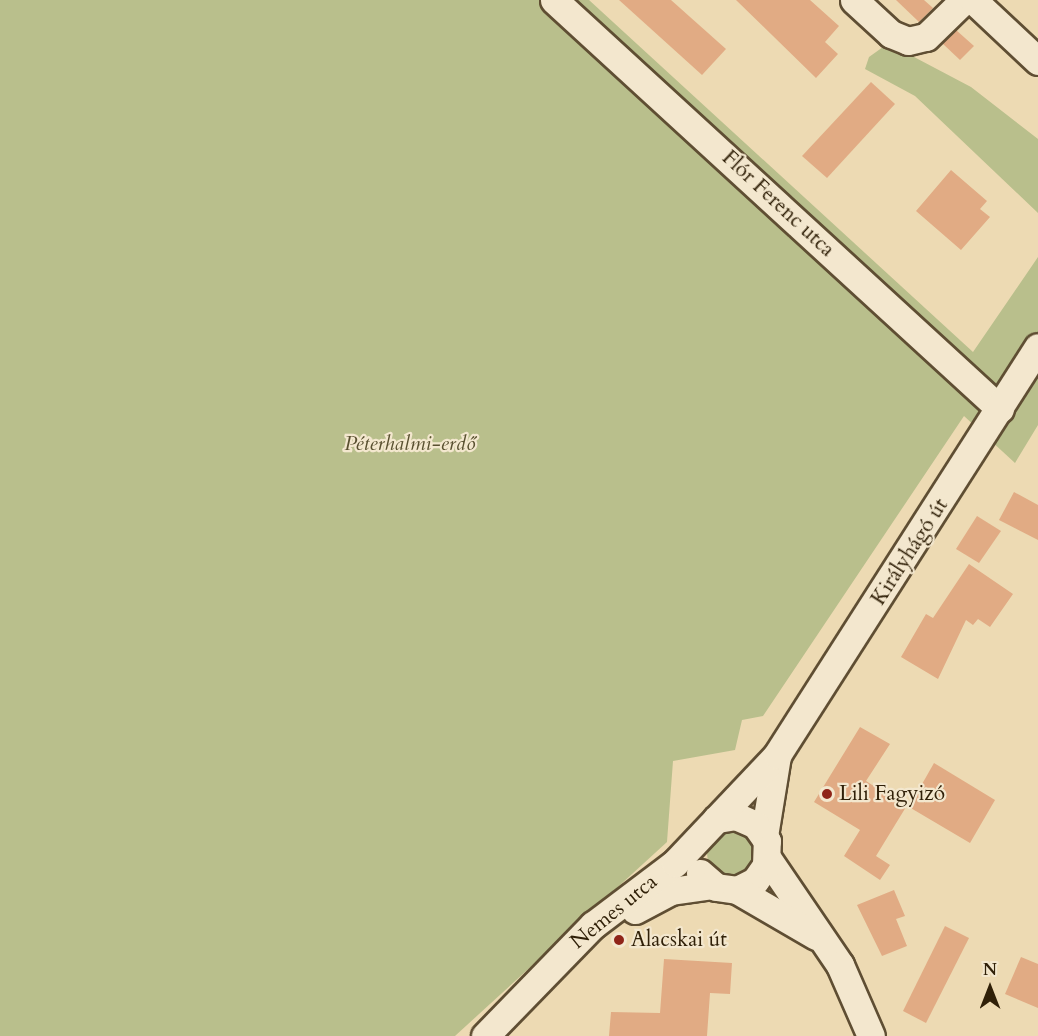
<!DOCTYPE html>
<meta charset="utf-8">
<style>
body{margin:0}
#map{position:relative;width:1038px;height:1036px;overflow:hidden;background:#eddab3;font-family:Cardo,serif}
div>[style]{position:absolute}
.green>*{inset:0;background:#b9bf8c}
.round{border-radius:50%}
.building>*{inset:0;background:#e1ab84}
.roads{filter:drop-shadow(2px 0 #5f4e33) drop-shadow(-2px 0 #5f4e33) drop-shadow(0 2px #5f4e33) drop-shadow(0 -2px #5f4e33)}
.minor>*{height:27px;margin:-13.5px;padding:0 13.5px;transform-origin:13.5px;border-radius:13.5px;background:#f3e7ce}
.dots>*{width:16px;height:16px;translate:-50% -50%;box-sizing:border-box;border:3px solid #f3e7ce;border-radius:50%}
span{translate:-50% -50%;white-space:nowrap;text-align:center;line-height:1.15;-webkit-text-stroke:4.5px #f3e7ce;paint-order:stroke}
.street-label{font-size:21px;color:#302008}
.park-label{font-size:21px;color:#595030;font-style:italic}
.poi-label{font-size:21px;color:#302008}
.left{translate:0 -50%;text-align:left}
.north{position:absolute;left:960px;top:958px;width:60px;height:60px;-webkit-text-stroke:4px #f3e7ce;paint-order:stroke;rotate:0deg;font-size:16px;font-weight:700;line-height:24px;text-align:center;color:#302008}
.north::after{content:'';display:block;margin:auto;width:21px;height:27px;background:#302008;clip-path:polygon(50% 0,100% 100%,50% 72%,0 100%)}
</style>
<div id="map">
<div class="green">
<i style="clip-path:polygon(0 0,589px 0,973px 352px,1038px 257px,1038px 425px,1015px 463px,964px 416px,763px 716px,742px 720px,735px 750px,673px 761px,667px 842px,455px 1036px,0 1036px)"></i>
<i style="clip-path:polygon(883px 47px,897px 48px,971px 87px,1038px 139px,1038px 213px,915px 96px,865px 69px,869px 57px)"></i>
<i class="round" style="left:707px;top:829px;width:48px;height:48px"></i>
</div>
<div class="building">
<i style="clip-path:polygon(619px 0,671px 0,726px 49px,702px 75px)"></i>
<i style="clip-path:polygon(736px 0,810px 0,839px 26px,825px 42px,838px 54px,816px 78px)"></i>
<i style="clip-path:polygon(896px 0,924px 0,933px 8px,919px 22px)"></i>
<i style="clip-path:polygon(956px 30px,974px 46px,960px 60px,942px 43px)"></i>
<i style="clip-path:polygon(871px 82px,895px 104px,827px 178px,802px 156px)"></i>
<i style="clip-path:polygon(951px 170px,987px 201px,980px 209px,990px 217px,961px 250px,916px 211px)"></i>
<i style="clip-path:polygon(1014px 492px,1038px 505px,1038px 540px,999px 520px)"></i>
<i style="clip-path:polygon(977px 516px,1001px 531px,979px 563px,956px 549px)"></i>
<i style="clip-path:polygon(969px 564px,1013px 594px,990px 627px,978px 619px,973px 625px,966px 620px,938px 679px,901px 657px,926px 614px,933px 618px)"></i>
<i style="clip-path:polygon(860px 727px,890px 744px,866px 781px,906px 807px,876px 856px,890px 865px,880px 880px,844px 856px,860px 830px,814px 802px)"></i>
<i style="clip-path:polygon(934px 763px,995px 800px,970px 843px,909px 807px)"></i>
<i style="clip-path:polygon(894px 890px,905px 916px,896px 919px,907px 946px,882px 956px,857px 905px)"></i>
<i style="clip-path:polygon(945px 926px,969px 938px,926px 1023px,903px 1011px)"></i>
<i style="clip-path:polygon(1021px 957px,1038px 964px,1038px 1008px,1005px 994px)"></i>
<i style="clip-path:polygon(664px 959px,732px 963px,730px 994px,710px 993px,707px 1036px,609px 1036px,611px 1012px,660px 1013px)"></i>
</div>
<div class="roads">
<div class="minor">
<i style="left:554px;top:0;width:605px;rotate:42.52deg"></i>
<i style="left:854px;top:0;width:50px;rotate:42.6deg"></i>
<i style="left:891px;top:34px;width:18px;rotate:22deg"></i>
<i style="left:908px;top:41px;width:18px;rotate:-13deg"></i>
<i style="left:926px;top:37px;width:53px;rotate:-44.2deg"></i>
<i style="left:973px;top:0;width:89px;rotate:43.2deg"></i>
<i style="left:764px;top:836px;width:81px;rotate:-80.8deg"></i>
<i style="left:768px;top:859px;width:128px;rotate:55.8deg"></i>
<i style="left:840px;top:965px;width:77px;rotate:66.4deg"></i>
<i style="left:700px;top:873px;width:21px;rotate:41deg"></i>
<i style="left:716px;top:887px;width:21px;rotate:8deg"></i>
<i style="left:737px;top:890px;width:20px;rotate:-27deg"></i>
<i style="left:755px;top:881px;width:19px;rotate:-55deg"></i>
<i style="left:766px;top:865px;width:24px;rotate:-88deg"></i>
<i style="left:767px;top:841px;width:19px;rotate:-125deg"></i>
<i style="left:756px;top:825px;width:22px;rotate:-156deg"></i>
<i style="left:736px;top:816px;width:20px;rotate:171deg"></i>
<i style="left:737px;top:890px;width:91px;rotate:30.2deg"></i>
<i style="left:635px;top:910px;width:41px;rotate:-27.8deg"></i>
<i style="left:671px;top:891px;width:41px;rotate:-8.3deg"></i>
<i style="left:485px;top:1036px;width:155px;rotate:-45.8deg"></i>
<i style="left:593px;top:925px;width:103px;rotate:-37.1deg"></i>
<i style="left:675px;top:863px;width:149px;rotate:-46.6deg"></i>
<i style="left:777px;top:755px;width:484px;rotate:-57.4deg"></i>
</div>
</div>
<div class="dots">
<i style="left:827px;top:794px;background:#8f2418"></i>
<i style="left:619px;top:940px;background:#8f2418"></i>
</div>
<div class="street-label">
<span style="left:778px;top:204px;rotate:43deg">Flór Ferenc utca</span>
<span style="left:910px;top:552px;rotate:-57deg">Királyhágó út</span>
<span style="left:614px;top:912px;rotate:-39deg">Nemes utca</span>
</div>
<div class="park-label">
<span style="left:410px;top:444px">Péterhalmi-erdő</span>
</div>
<div class="poi-label">
<span class="left" style="left:839px;top:794px">Lili Fagyizó</span>
<span class="left" style="left:631px;top:940px">Alacskai út</span>
</div>
<div class="north">N</div>
</div>
